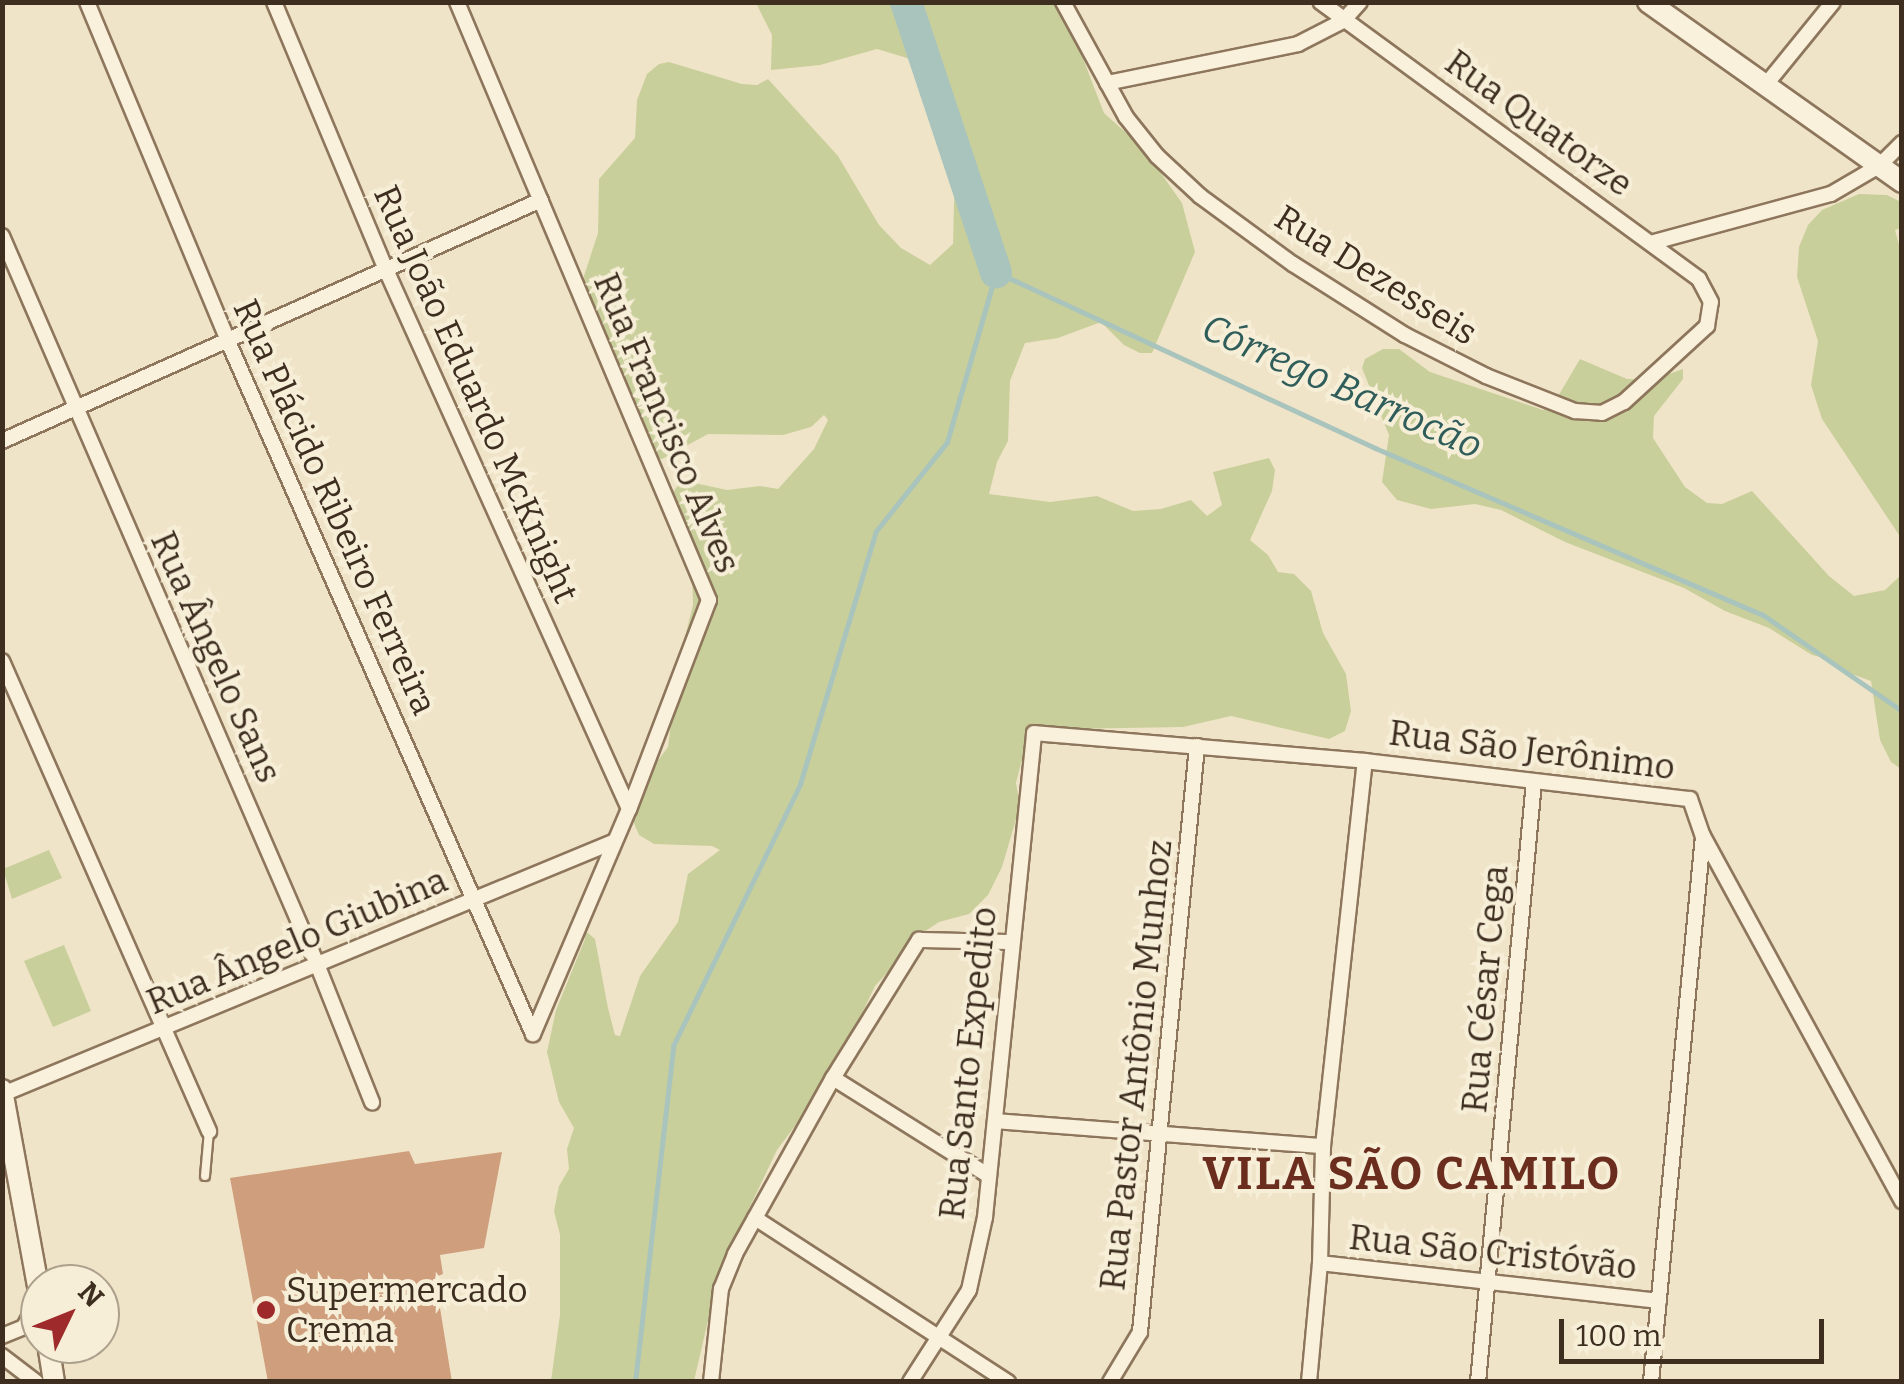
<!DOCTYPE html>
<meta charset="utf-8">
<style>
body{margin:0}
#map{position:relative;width:1904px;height:1384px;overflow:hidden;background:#f0e4c8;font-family:Bitter,serif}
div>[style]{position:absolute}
.green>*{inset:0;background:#c9cf9b}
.stream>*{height:5px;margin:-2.5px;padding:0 2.5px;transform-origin:2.5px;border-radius:2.5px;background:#a9c4bc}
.river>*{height:32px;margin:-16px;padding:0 16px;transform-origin:16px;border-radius:16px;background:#a9c4bc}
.building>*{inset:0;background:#cf9f7d}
.roads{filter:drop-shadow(2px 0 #8d765c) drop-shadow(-2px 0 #8d765c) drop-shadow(0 2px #8d765c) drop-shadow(0 -2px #8d765c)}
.lane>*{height:8px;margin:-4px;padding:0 4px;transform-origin:4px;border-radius:4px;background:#faf1dc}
.street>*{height:14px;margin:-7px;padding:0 7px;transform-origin:7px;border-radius:7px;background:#faf1dc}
.secondary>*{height:20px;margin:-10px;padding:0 10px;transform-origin:10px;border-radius:10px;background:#faf1dc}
.dots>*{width:28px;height:28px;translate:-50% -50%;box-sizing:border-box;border:5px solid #f7eed8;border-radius:50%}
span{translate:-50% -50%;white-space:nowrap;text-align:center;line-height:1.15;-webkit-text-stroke:8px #f7eed8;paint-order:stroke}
.street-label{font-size:35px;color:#3d2e20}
.poi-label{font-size:35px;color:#3d2e20}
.left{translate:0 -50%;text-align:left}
.water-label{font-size:38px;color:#2f5d5a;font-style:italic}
.district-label{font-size:45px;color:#6b2e1e;font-weight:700;letter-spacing:2.5px}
.frame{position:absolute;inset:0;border:5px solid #3d2e20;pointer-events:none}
.north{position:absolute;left:20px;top:1264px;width:100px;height:100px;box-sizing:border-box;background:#f7eed8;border:2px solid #ada18e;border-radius:50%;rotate:47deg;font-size:28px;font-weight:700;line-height:40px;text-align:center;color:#3d2e20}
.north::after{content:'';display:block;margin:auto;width:35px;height:45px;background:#9e2a2b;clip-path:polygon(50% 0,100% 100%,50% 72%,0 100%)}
.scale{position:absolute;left:1559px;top:1319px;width:265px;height:45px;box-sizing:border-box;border:5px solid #3d2e20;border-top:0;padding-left:12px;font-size:30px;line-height:35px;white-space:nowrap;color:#3d2e20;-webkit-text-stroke:8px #f7eed8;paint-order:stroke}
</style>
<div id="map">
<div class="green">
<i style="clip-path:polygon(756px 3px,1054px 3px,1077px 43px,1104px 113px,1143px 148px,1182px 203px,1195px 252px,1152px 353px,1140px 353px,1124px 345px,1101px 322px,1058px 338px,1025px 343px,1010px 381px,1008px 441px,997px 462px,989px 494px,1050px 502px,1097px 496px,1133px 511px,1161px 509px,1191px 500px,1207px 516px,1222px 505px,1213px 472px,1269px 458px,1275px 470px,1272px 491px,1250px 540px,1268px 555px,1278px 572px,1294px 574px,1311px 591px,1323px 633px,1346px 674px,1351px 711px,1345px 731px,1329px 739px,1231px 716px,1183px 727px,1067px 729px,1033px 743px,1021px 763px,1016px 783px,1020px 806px,1002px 867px,988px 895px,969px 914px,939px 922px,924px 932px,875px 986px,833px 1075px,777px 1150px,720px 1269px,694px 1381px,551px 1381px,560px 1315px,560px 1235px,554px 1211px,559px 1186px,569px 1169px,567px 1149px,574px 1128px,559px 1102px,547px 1052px,556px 1010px,585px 939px,582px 928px,595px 939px,608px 1008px,615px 1035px,620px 1036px,640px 976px,678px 922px,688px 874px,720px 850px,712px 846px,654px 844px,639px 835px,633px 821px,641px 783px,668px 747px,678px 665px,693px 605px,692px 574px,672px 494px,678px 485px,690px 482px,727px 490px,760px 486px,778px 489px,814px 449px,828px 420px,824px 415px,811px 427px,783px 435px,708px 434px,662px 459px,644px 458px,636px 447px,627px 401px,588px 331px,584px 276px,598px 233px,599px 179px,635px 138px,637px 100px,647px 74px,659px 64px,669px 62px,742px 84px,757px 85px,768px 79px,838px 156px,879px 225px,901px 248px,930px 265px,953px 244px,956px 121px,950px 91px,907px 58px,877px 49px,820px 65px,771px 70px,772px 35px)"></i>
<i style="clip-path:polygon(1859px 194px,1887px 195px,1901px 202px,1901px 228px,1895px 230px,1902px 256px,1901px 538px,1822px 419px,1811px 385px,1818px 341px,1797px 277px,1799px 247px,1808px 225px,1822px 210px)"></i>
<i style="clip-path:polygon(1383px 349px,1399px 349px,1430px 372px,1543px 410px,1554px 403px,1580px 359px,1627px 379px,1652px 380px,1683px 369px,1683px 379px,1654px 416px,1653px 438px,1685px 487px,1707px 503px,1722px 504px,1752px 491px,1829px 576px,1854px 596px,1885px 590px,1901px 575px,1901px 769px,1891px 762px,1880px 740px,1871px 681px,1838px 669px,1829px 659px,1812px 655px,1769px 628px,1725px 611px,1684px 588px,1565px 542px,1501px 510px,1475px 504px,1431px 509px,1397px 500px,1382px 482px,1389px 435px,1362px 368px,1365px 359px)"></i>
<i style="clip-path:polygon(49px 850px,62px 878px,12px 899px,3px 869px)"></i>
<i style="clip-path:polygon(64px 945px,91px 1011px,53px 1027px,24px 961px)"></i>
</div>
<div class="stream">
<i style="left:635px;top:1382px;width:338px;rotate:-83.5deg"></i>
<i style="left:673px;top:1046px;width:291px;rotate:-64.1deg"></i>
<i style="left:800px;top:784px;width:264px;rotate:-73.3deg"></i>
<i style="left:876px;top:531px;width:114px;rotate:-51.4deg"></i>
<i style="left:947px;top:442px;width:177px;rotate:-73.9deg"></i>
<i style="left:996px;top:272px;width:418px;rotate:24.9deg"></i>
<i style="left:1375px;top:448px;width:422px;rotate:23.3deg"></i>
<i style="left:1763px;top:615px;width:169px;rotate:34.6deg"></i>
</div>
<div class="river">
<i style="left:906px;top:2px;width:285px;rotate:71.6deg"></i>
</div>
<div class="building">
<i style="clip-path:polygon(409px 1151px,415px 1164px,502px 1152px,484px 1248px,440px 1255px,443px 1274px,435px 1277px,452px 1382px,268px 1382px,230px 1178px)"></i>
</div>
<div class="roads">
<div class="lane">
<i style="left:205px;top:1176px;width:45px;rotate:-84.9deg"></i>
</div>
<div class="street">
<i style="left:87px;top:2px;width:365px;rotate:67.4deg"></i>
<i style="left:227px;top:339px;width:759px;rotate:66.24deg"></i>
<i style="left:274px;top:2px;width:293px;rotate:67.3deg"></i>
<i style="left:387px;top:272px;width:589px;rotate:65.74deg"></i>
<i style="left:457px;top:2px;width:649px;rotate:67.15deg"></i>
<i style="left:709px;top:600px;width:224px;rotate:110.9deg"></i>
<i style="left:629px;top:809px;width:245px;rotate:113.1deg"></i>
<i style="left:1063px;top:2px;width:131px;rotate:61.3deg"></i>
<i style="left:1126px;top:117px;width:50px;rotate:51.5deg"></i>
<i style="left:1157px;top:156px;width:59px;rotate:42.9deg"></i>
<i style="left:1200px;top:196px;width:115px;rotate:36.2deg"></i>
<i style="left:1293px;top:264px;width:133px;rotate:32.4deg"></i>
<i style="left:1405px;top:335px;width:91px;rotate:26.8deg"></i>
<i style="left:1486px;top:376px;width:96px;rotate:21.5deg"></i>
<i style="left:1575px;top:411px;width:27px;rotate:4deg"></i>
<i style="left:1602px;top:413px;width:25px;rotate:-27deg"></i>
<i style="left:1624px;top:402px;width:113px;rotate:-42.5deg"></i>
<i style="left:1707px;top:326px;width:24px;rotate:-81deg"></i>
<i style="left:1711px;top:302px;width:26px;rotate:-118deg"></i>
<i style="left:1699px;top:279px;width:469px;rotate:-143.8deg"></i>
<i style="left:1107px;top:83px;width:195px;rotate:-11.5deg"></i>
<i style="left:1298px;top:44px;width:51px;rotate:-27.1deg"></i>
<i style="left:1343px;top:21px;width:25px;rotate:-48deg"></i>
<i style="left:1764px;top:87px;width:109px;rotate:-50.9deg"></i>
<i style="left:2px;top:236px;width:793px;rotate:66.6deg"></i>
<i style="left:317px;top:964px;width:149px;rotate:68.3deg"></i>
<i style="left:1654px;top:242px;width:183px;rotate:-15.2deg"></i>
<i style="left:1831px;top:194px;width:56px;rotate:-30.3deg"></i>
<i style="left:1879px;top:166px;width:33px;rotate:-45deg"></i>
<i style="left:2px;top:441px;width:590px;rotate:-24.09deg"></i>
<i style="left:2px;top:661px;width:514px;rotate:66.23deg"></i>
<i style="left:833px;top:1078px;width:184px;rotate:32.1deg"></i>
<i style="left:3px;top:1094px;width:660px;rotate:-22.45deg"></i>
<i style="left:995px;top:1121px;width:329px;rotate:4.4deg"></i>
<i style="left:755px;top:1218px;width:302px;rotate:33deg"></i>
<i style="left:1320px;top:1263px;width:341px;rotate:6.4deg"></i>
<i style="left:2px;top:1336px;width:24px;rotate:-22deg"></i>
<i style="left:24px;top:1327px;width:35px;rotate:-63deg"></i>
<i style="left:2px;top:1356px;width:43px;rotate:37.4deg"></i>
<i style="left:711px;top:1382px;width:94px;rotate:-83.9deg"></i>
<i style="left:721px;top:1289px;width:38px;rotate:-68deg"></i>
<i style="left:735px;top:1254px;width:201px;rotate:-60.9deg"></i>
<i style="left:833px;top:1078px;width:163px;rotate:-58.1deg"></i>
<i style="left:919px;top:940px;width:91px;rotate:1.3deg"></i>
<i style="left:910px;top:1382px;width:109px;rotate:-57.3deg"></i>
<i style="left:969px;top:1290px;width:75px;rotate:-77.6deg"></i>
<i style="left:985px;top:1217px;width:486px;rotate:-84.2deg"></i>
<i style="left:1034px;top:733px;width:332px;rotate:4.8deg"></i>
<i style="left:1365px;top:761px;width:327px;rotate:6.7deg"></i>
<i style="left:1690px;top:799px;width:39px;rotate:71deg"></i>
<i style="left:1703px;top:836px;width:416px;rotate:61.4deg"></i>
<i style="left:1110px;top:1382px;width:58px;rotate:-59deg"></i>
<i style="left:1140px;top:1332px;width:589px;rotate:-84.44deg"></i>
<i style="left:1309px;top:1382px;width:120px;rotate:-84.7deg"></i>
<i style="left:1320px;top:1263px;width:117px;rotate:-88.5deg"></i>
<i style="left:1323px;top:1146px;width:387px;rotate:-83.8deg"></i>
<i style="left:1478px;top:1382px;width:603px;rotate:-84.67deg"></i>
<i style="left:1651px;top:1382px;width:548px;rotate:-84.56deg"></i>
</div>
<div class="secondary">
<i style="left:1648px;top:2px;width:311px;rotate:35.3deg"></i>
<i style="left:2px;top:1090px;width:210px;rotate:79.6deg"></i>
<i style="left:48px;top:1344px;width:38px;rotate:81deg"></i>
</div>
</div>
<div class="dots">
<i style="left:266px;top:1310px;background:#9e2a2b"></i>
</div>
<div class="street-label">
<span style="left:1539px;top:123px;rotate:36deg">Rua Quatorze</span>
<span style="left:1376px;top:275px;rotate:32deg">Rua Dezesseis</span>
<span style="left:476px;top:394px;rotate:66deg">Rua João Eduardo McKnight</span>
<span style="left:667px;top:423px;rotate:67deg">Rua Francisco Alves</span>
<span style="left:335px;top:507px;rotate:66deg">Rua Plácido Ribeiro Ferreira</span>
<span style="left:216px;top:657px;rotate:66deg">Rua Ângelo Sans</span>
<span style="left:1532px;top:750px;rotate:7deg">Rua São Jerônimo</span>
<span style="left:297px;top:941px;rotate:-23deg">Rua Ângelo Giubina</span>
<span style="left:1485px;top:989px;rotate:-85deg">Rua César Cega</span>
<span style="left:968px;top:1063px;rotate:-84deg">Rua Santo Expedito</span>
<span style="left:1136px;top:1065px;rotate:-84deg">Rua Pastor Antônio Munhoz</span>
<span style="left:1493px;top:1252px;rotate:6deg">Rua São Cristóvão</span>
</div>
<div class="poi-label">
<span class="left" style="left:286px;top:1310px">Supermercado<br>Crema</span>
</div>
<div class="water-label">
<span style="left:1342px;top:387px;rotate:24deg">Córrego Barrocão</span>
</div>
<div class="district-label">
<span style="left:1412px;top:1175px">VILA SÃO CAMILO</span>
</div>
<div class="frame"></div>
<div class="north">N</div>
<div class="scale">100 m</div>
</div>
